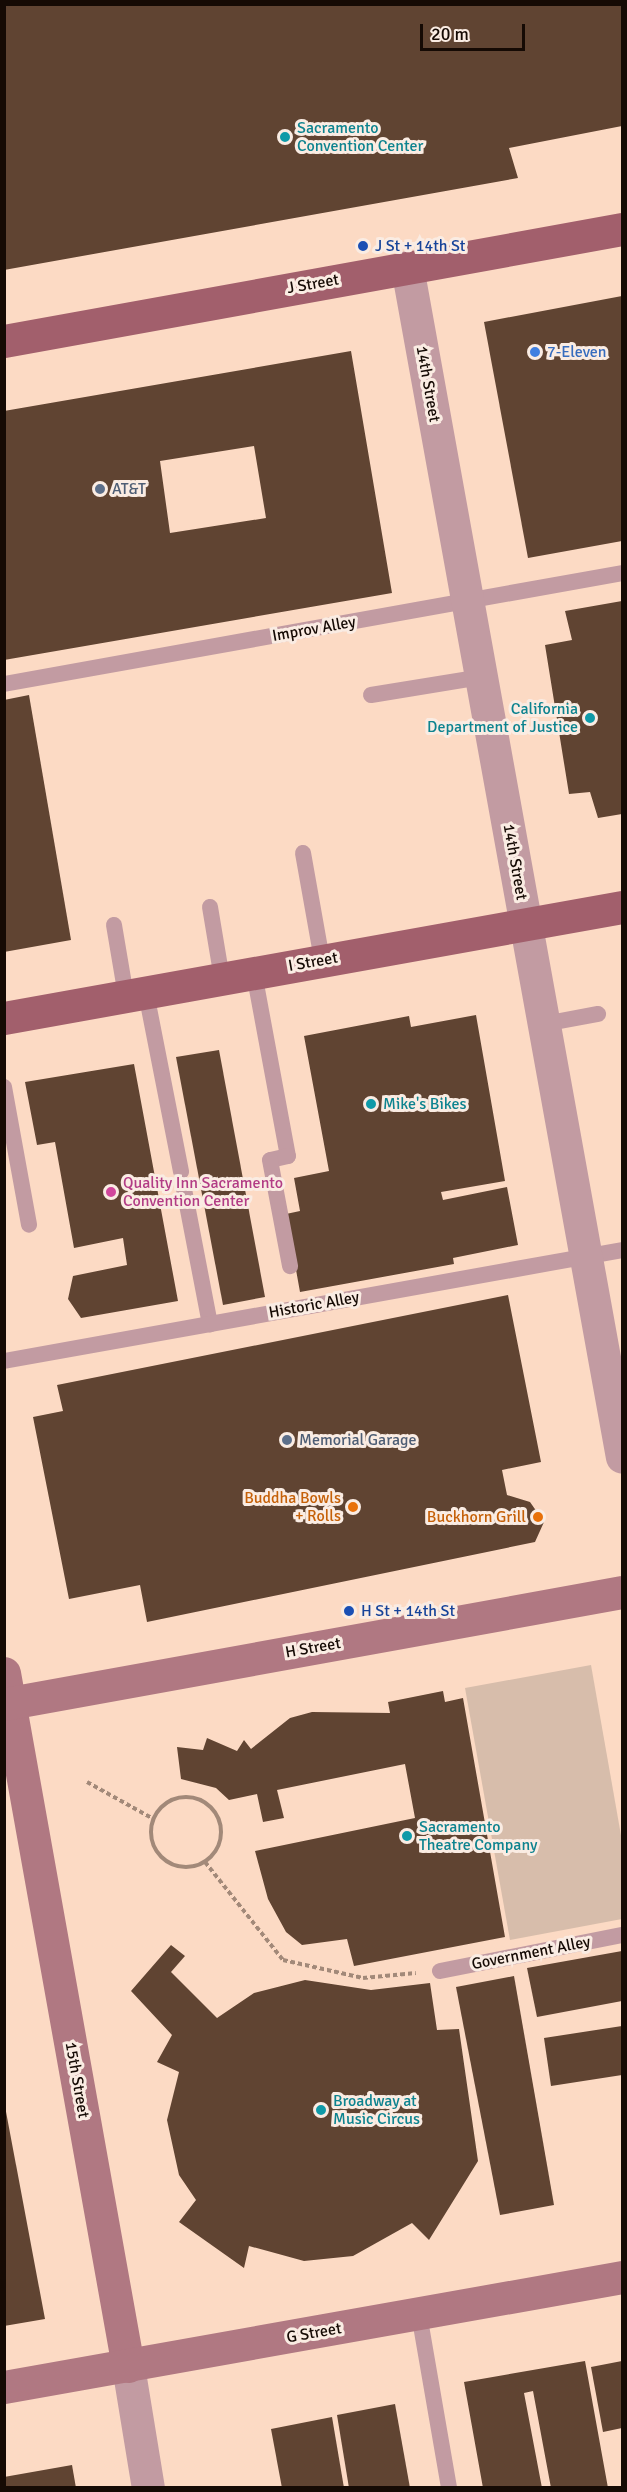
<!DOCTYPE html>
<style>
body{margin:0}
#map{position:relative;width:627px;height:2492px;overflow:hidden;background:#fcdac4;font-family:Signika,sans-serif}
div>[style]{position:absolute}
.green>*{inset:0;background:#d7bdab}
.building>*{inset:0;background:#604432}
.path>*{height:4px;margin-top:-2px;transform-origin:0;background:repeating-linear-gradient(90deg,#a28979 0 4.5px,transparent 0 7.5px)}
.path>.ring{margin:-2px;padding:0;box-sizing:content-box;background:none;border:4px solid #a28979;border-radius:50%}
.service>*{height:16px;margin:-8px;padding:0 8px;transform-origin:8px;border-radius:8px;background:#c29ba2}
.minor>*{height:33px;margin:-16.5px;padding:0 16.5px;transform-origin:16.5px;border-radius:16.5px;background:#c29ba2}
.tertiary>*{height:33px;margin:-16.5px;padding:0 16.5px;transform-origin:16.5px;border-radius:16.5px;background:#c29ba2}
.secondary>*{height:33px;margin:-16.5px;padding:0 16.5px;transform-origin:16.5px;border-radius:16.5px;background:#b07882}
.primary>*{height:33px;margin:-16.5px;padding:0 16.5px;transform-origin:16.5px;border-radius:16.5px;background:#a25f6c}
.dots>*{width:16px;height:16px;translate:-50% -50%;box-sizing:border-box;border:3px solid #faece3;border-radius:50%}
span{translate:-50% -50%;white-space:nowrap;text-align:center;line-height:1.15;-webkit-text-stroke:6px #faece3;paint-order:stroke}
.culture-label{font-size:16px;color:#0d838f}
.left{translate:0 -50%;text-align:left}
.right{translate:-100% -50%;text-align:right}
.transit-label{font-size:16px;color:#164399}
.street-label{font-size:16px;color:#150a04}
.shop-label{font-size:16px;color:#366cbe}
.service-label{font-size:16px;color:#4e5e75}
.hotel-label{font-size:16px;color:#b23c85}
.food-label{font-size:16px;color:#c56008}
.frame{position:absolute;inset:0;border:6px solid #150a04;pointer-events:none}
.scale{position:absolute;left:420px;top:24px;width:105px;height:27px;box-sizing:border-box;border:3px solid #150a04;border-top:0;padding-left:8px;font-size:18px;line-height:21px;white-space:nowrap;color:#150a04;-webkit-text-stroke:4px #faece3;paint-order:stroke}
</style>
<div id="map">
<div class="green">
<i style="clip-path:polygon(591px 1665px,622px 1841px,622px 1919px,510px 1940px,465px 1688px)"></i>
</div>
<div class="building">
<i style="clip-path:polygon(4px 4px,622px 4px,622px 126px,509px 148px,518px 178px,4px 270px)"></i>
<i style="clip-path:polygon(622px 296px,622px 541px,528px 558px,484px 322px)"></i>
<i style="clip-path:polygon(evenodd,351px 351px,392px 593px,4px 660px,4px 411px,351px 351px,254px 446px,266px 518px,170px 533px,160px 461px,254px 446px)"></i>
<i style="clip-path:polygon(622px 601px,622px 814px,598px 818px,590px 792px,569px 794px,545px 645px,572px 640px,565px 611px)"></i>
<i style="clip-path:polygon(29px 695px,71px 940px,4px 952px,4px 700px)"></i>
<i style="clip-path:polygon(476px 1015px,505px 1181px,441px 1192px,443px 1200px,507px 1187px,518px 1245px,453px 1258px,454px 1264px,300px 1292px,286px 1214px,300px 1211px,294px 1178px,329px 1171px,304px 1036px,409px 1016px,411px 1027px)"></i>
<i style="clip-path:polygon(219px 1050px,265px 1297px,223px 1305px,176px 1057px)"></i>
<i style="clip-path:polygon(134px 1064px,178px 1301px,81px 1318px,68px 1299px,73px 1276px,127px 1265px,123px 1238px,74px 1248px,55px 1142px,37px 1145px,25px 1082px)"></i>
<i style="clip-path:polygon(508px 1295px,541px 1462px,502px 1470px,507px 1495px,530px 1502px,544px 1522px,535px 1542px,147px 1622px,140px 1585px,69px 1599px,33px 1417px,63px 1411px,57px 1385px)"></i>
<i style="clip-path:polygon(443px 1691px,445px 1702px,463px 1698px,505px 1937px,354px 1966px,347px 1939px,302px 1945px,286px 1932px,268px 1899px,255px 1851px,415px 1818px,405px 1764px,277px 1790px,284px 1818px,263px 1822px,257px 1794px,229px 1800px,216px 1788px,181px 1779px,177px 1747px,203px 1750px,207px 1738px,237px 1751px,244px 1740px,251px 1749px,290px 1718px,312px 1712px,390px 1713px,388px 1702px)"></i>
<i style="clip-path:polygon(171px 1945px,185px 1956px,171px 1972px,217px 2018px,254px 1993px,305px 1980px,371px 1990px,430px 1983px,437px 2030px,459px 2029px,478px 2161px,429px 2240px,412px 2223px,353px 2256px,304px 2261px,249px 2246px,244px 2268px,179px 2222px,196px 2200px,179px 2175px,167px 2120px,179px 2072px,157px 2062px,172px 2035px,131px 1991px)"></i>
<i style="clip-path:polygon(622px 1951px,622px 2001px,537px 2017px,527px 1968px)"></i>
<i style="clip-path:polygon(514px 1976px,554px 2205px,500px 2215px,456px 1987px)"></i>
<i style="clip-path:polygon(622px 2026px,622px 2075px,551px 2086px,544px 2038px)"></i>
<i style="clip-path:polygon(4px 2101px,45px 2319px,4px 2326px)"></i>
<i style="clip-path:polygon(585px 2361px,608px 2488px,551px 2488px,533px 2391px,524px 2393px,542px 2488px,483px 2488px,464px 2382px)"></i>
<i style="clip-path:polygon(622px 2361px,622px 2428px,603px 2432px,591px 2367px)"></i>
<i style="clip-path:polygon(395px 2404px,410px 2488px,349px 2488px,337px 2415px)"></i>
<i style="clip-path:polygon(332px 2417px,344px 2488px,282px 2488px,271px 2429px)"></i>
<i style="clip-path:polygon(72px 2465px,76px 2488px,4px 2488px,4px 2477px)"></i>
</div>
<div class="path">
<i style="left:87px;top:1782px;width:74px;rotate:29deg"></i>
<i class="ring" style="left:151px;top:1797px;width:66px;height:66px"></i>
<i style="left:205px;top:1862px;width:125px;rotate:51.5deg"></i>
<i style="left:283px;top:1960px;width:82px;rotate:12.7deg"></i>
<i style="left:363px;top:1978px;width:53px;rotate:-5.4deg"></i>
</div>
<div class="service">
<i style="left:4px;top:684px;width:628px;rotate:-10.18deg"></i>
<i style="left:371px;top:695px;width:111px;rotate:-9.3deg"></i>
<i style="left:303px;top:853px;width:109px;rotate:79.9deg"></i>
<i style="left:210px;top:907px;width:73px;rotate:80.5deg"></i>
<i style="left:114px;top:925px;width:72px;rotate:80.4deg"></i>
<i style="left:254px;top:973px;width:186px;rotate:79.5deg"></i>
<i style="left:288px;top:1156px;width:18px;rotate:167deg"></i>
<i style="left:270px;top:1160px;width:108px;rotate:79.3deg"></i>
<i style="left:146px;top:993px;width:182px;rotate:78.9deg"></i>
<i style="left:544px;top:1024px;width:55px;rotate:-10.5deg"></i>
<i style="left:4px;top:1087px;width:140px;rotate:79.7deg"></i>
<i style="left:183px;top:1184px;width:143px;rotate:79.1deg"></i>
<i style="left:4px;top:1361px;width:628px;rotate:-10.18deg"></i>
<i style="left:440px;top:1971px;width:186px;rotate:-11.2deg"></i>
<i style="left:419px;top:2314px;width:177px;rotate:80.2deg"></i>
</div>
<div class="minor">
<i style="left:407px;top:267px;width:1209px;rotate:79.76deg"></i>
</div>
<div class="tertiary">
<i style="left:128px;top:2366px;width:124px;rotate:80.7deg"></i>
</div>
<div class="secondary">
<i style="left:4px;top:1673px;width:704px;rotate:79.86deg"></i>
<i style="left:4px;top:1704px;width:628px;rotate:-10.27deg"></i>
<i style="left:4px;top:2387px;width:628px;rotate:-10.09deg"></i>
</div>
<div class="primary">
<i style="left:4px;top:341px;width:628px;rotate:-10.27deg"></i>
<i style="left:4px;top:1018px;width:628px;rotate:-10.18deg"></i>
</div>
<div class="dots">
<i style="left:285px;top:137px;background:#0f9aa8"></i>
<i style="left:363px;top:246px;background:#1a4fb4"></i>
<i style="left:535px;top:352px;background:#3f7fe0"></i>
<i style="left:100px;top:489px;background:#5c6f8a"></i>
<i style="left:590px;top:718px;background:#0f9aa8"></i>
<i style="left:371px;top:1104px;background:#0f9aa8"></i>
<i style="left:111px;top:1192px;background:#d1479c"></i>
<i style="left:287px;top:1440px;background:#5c6f8a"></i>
<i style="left:353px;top:1507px;background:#e8710a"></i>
<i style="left:538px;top:1517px;background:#e8710a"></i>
<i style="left:349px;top:1611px;background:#1a4fb4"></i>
<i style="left:407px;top:1836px;background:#0f9aa8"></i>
<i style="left:321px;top:2110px;background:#0f9aa8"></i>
</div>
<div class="culture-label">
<span class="left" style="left:297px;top:137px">Sacramento<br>Convention Center</span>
<span class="right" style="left:578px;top:718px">California<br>Department of Justice</span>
<span class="left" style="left:383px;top:1104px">Mike's Bikes</span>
<span class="left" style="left:419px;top:1836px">Sacramento<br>Theatre Company</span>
<span class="left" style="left:333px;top:2110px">Broadway at<br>Music Circus</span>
</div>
<div class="transit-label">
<span class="left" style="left:375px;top:246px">J St + 14th St</span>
<span class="left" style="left:361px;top:1611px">H St + 14th St</span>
</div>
<div class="street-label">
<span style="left:313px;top:284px;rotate:-10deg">J Street</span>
<span style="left:428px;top:384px;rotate:80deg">14th Street</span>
<span style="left:314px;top:629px;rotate:-10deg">Improv Alley</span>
<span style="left:515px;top:862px;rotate:80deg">14th Street</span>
<span style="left:313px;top:962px;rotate:-10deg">I Street</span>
<span style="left:314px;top:1305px;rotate:-10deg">Historic Alley</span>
<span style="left:313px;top:1648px;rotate:-10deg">H Street</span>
<span style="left:531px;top:1953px;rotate:-11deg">Government Alley</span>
<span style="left:77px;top:2080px;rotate:80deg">15th Street</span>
<span style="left:314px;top:2333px;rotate:-10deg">G Street</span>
</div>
<div class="shop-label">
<span class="left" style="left:547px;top:352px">7-Eleven</span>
</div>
<div class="service-label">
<span class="left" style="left:112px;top:489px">AT&amp;T</span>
<span class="left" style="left:299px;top:1440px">Memorial Garage</span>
</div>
<div class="hotel-label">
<span class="left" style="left:123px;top:1192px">Quality Inn Sacramento<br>Convention Center</span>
</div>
<div class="food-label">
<span class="right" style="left:341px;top:1507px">Buddha Bowls<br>+ Rolls</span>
<span class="right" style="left:526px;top:1517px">Buckhorn Grill</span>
</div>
<div class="frame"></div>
<div class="scale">20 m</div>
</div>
